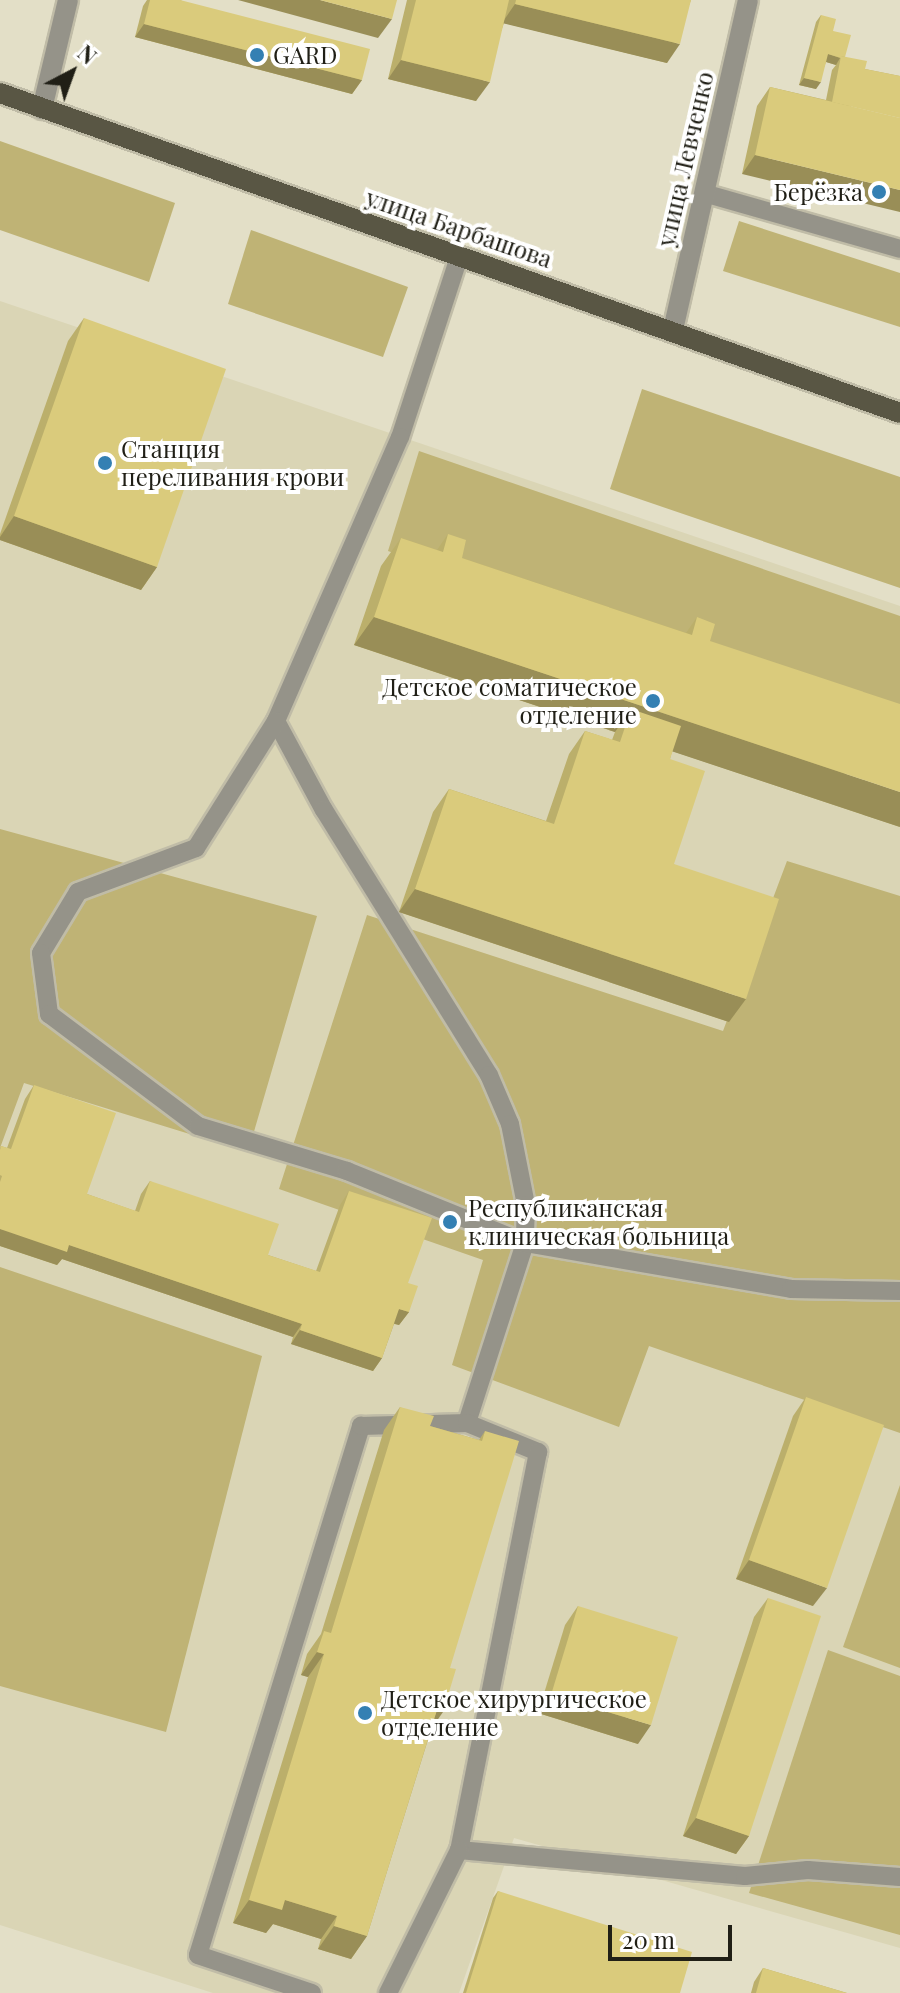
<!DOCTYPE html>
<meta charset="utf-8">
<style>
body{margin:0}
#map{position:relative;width:900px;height:1993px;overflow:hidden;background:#e3dfc7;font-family:"Playfair Display",serif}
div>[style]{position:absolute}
.built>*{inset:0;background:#dad5b5}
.green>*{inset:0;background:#bfb375}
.roads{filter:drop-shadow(2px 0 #c0bca7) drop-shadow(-2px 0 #c0bca7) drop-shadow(0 2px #c0bca7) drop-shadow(0 -2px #c0bca7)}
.service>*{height:18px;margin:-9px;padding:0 9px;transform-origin:9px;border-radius:9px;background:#959389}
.minor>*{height:20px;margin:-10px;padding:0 10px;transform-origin:10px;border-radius:10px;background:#959389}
.primary>*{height:20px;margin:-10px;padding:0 10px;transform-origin:10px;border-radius:10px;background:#595644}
.wall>*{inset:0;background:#bbaf6b}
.shaded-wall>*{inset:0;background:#998e57}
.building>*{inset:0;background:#dacb7c}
.dots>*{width:22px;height:22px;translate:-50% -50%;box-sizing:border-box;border:4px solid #fff;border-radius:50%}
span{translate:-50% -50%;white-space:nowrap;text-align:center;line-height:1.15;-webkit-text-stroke:8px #fff;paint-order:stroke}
.poi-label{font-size:24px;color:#201f16}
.left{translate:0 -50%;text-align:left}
.right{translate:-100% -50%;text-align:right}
.street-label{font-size:24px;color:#201f16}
.north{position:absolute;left:32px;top:32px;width:80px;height:80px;-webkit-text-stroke:6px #fff;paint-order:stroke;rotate:41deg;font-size:22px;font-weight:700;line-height:32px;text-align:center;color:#201f16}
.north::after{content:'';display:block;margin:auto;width:28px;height:36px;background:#201f16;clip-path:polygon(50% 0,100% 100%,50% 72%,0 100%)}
.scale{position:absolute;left:608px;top:1925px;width:124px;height:36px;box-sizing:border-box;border:4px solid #201f16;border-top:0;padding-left:10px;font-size:24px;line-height:28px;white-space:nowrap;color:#201f16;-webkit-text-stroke:6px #fff;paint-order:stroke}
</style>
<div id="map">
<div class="built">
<i style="clip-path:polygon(0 301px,900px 606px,900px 1948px,514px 1838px,459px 1993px,213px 1993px,0 1925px)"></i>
</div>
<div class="green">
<i style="clip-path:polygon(0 141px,175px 203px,149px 282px,0 230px)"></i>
<i style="clip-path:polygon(739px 221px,900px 273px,900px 327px,723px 271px)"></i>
<i style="clip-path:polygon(251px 230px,408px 287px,383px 357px,228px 304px)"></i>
<i style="clip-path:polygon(642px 389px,900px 477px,900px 588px,610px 489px)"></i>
<i style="clip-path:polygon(419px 451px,900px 616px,900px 731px,388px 551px)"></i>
<i style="clip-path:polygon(0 829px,317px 916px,248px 1152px,24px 1083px,0 1148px)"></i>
<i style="clip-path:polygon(787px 861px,900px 896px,900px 1433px,649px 1346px,619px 1427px,452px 1365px,483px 1260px,279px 1189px,367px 915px,723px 1031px)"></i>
<i style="clip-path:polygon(0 1267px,262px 1356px,166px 1732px,0 1686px)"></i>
<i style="clip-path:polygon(900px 1485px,900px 1668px,843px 1647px)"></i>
<i style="clip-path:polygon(828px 1650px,900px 1676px,900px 1935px,749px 1893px)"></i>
</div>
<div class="roads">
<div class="service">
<i style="left:704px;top:193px;width:204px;rotate:15.9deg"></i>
<i style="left:459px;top:257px;width:189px;rotate:108.1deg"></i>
<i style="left:400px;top:437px;width:310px;rotate:113.6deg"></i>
<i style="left:276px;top:721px;width:101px;rotate:61.7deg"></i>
<i style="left:324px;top:810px;width:312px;rotate:58.1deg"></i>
<i style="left:489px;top:1075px;width:53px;rotate:66.8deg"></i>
<i style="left:510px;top:1124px;width:83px;rotate:78.8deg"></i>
<i style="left:526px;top:1205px;width:38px;rotate:92deg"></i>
<i style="left:525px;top:1243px;width:189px;rotate:107.9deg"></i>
<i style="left:276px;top:721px;width:150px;rotate:122.2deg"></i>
<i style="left:196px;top:848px;width:126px;rotate:159.6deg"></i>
<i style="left:78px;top:892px;width:71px;rotate:121.2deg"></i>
<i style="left:41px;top:953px;width:62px;rotate:82.5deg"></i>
<i style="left:49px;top:1014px;width:186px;rotate:36.9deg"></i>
<i style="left:198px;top:1126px;width:156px;rotate:16.8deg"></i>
<i style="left:347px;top:1171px;width:192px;rotate:22deg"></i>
<i style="left:525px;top:1243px;width:270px;rotate:9.8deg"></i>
<i style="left:791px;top:1289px;width:109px;rotate:1.1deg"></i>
<i style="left:459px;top:1850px;width:287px;rotate:5.2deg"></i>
<i style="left:745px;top:1876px;width:63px;rotate:-5.4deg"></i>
<i style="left:808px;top:1870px;width:92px;rotate:4.4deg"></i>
<i style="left:312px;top:1993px;width:120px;rotate:-161.6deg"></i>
<i style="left:198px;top:1955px;width:554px;rotate:-72.87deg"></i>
<i style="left:361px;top:1426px;width:106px;rotate:-1.6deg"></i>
<i style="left:467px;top:1423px;width:77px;rotate:22.2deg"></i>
<i style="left:538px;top:1452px;width:406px;rotate:101.2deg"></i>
<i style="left:459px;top:1850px;width:160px;rotate:116.4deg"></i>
</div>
<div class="minor">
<i style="left:42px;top:109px;width:112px;rotate:-76.6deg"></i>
<i style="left:673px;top:330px;width:338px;rotate:-77.2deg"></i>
</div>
<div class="primary">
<i style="left:0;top:93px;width:955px;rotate:19.57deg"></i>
</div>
</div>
<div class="wall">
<i style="clip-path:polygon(147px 0,180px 0,362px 80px,352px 94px,135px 37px,143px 6px)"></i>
<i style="clip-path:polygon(407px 0,691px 0,667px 63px,504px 23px,476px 101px,388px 79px)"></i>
<i style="clip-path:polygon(821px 15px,833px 31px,845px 57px,865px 69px,900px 76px,742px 174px,757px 106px,770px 87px,826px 100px,832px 70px,836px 65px,826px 62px,816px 89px,799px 85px,816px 22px)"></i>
<i style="clip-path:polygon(84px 318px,157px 567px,141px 590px,0 540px,0 534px,68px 341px)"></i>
<i style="clip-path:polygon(448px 534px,462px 558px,686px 633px,697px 617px,710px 641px,900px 827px,672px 751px,670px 759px,674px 864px,729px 1022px,399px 912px,433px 812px,449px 789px,546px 821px,569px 754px,585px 731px,612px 740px,615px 732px,354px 645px,381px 566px,401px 538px,437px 550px)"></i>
<i style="clip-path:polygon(34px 1085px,87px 1194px,135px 1211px,141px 1194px,150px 1181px,268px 1255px,316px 1271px,340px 1205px,349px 1191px,408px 1283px,409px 1312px,399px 1325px,394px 1324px,382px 1358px,373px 1371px,291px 1344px,293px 1337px,62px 1259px,57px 1265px,0 1246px,0 1148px,1px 1146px,7px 1148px,25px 1099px)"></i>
<i style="clip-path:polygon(806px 1397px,813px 1606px,736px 1579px,793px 1416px)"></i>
<i style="clip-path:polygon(400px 1407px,430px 1426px,479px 1440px,485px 1431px,431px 1730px,367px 1936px,351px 1959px,318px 1949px,321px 1939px,273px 1924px,266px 1933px,233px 1923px,308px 1677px,301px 1675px,307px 1654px,321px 1634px,384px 1430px)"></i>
<i style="clip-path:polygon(768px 1598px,749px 1836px,736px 1854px,683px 1836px,754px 1617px)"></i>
<i style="clip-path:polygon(578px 1606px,638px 1744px,538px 1713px,565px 1625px)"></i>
<i style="clip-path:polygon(498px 1891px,680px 1993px,463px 1993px,493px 1898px)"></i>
<i style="clip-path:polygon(763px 1968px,847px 1993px,751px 1993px,754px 1982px)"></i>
</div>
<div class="shaded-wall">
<i style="clip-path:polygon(238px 0,320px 0,392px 19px,378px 38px)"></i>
<i style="clip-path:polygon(515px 4px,680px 44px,667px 63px,502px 23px)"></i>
<i style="clip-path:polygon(144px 24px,362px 80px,352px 94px,135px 37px)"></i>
<i style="clip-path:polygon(828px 54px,840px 58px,836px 65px,823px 61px)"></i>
<i style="clip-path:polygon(401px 60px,490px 82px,476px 101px,388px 79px)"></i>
<i style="clip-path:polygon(804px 78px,821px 82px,816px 89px,799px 85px)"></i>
<i style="clip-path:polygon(755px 155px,900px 190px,900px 212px,742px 174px)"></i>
<i style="clip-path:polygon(14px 516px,157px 567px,141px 590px,0 540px,0 537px)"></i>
<i style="clip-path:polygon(374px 617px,900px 792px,900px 827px,623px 735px,631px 709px,615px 732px,354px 645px)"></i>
<i style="clip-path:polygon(415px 889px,746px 999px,729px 1022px,399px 912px)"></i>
<i style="clip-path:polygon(0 1229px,69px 1245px,302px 1324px,293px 1337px,62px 1259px,57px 1265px,0 1246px)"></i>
<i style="clip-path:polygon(399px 1309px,409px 1312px,399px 1325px,389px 1322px)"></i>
<i style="clip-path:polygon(300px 1330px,382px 1358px,373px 1371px,291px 1344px)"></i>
<i style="clip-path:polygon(749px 1560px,827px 1588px,813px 1606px,736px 1579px)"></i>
<i style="clip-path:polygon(317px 1652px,324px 1654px,308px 1677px,301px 1675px)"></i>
<i style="clip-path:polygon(551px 1695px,651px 1725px,638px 1744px,538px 1713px)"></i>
<i style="clip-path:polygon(437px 1710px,443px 1712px,427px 1735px)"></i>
<i style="clip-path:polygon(696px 1818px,749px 1836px,736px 1854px,683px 1836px)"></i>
<i style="clip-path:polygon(249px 1900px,285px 1900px,337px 1916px,321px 1939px,273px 1924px,266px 1933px,233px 1923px)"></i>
<i style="clip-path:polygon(334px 1926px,367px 1936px,351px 1959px,318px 1949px)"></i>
</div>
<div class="building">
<i style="clip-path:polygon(150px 0,180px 0,370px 49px,362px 80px,144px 24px)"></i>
<i style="clip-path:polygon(320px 0,397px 0,392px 19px)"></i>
<i style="clip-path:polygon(416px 0,509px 0,490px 82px,401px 60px)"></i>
<i style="clip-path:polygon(516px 0,691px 0,680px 44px,515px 4px)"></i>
<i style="clip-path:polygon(821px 15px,836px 19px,833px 31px,851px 35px,845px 57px,841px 56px,841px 58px,828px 54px,821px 82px,804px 78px)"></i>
<i style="clip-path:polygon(841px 56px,867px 61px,865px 69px,900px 76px,900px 118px,832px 102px)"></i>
<i style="clip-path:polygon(770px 87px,900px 118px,900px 190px,755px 155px)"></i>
<i style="clip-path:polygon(84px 318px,226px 369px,157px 567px,14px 516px)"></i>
<i style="clip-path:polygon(448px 534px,466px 540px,462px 558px,692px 635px,697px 617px,715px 624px,710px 641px,900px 704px,900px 792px,374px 617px,401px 538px,443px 552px)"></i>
<i style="clip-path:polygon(631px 709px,681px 726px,670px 759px,705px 771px,674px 864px,779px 899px,746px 999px,415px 889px,449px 789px,554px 824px,585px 731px,620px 742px)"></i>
<i style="clip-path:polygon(34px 1085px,116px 1113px,87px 1194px,139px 1212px,150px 1181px,279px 1224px,268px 1255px,320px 1272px,349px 1191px,432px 1218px,408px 1283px,418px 1286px,409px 1312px,399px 1309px,382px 1358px,300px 1330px,302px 1324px,69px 1245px,67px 1252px,0 1229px,0 1182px,2px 1176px,0 1175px,0 1150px,1px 1146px,11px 1149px)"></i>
<i style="clip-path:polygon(806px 1397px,884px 1425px,827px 1588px,749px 1560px)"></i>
<i style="clip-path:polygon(400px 1407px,434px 1416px,430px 1426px,482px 1441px,485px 1431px,519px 1441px,450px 1668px,456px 1669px,443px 1712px,437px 1710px,367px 1936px,334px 1926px,337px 1916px,285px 1900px,282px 1910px,249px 1900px,324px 1654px,317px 1652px,324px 1631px,331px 1633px)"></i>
<i style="clip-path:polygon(768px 1598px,821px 1616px,749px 1836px,696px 1818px)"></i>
<i style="clip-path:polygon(578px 1606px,678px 1637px,651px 1725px,551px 1695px)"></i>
<i style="clip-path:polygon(498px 1891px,692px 1952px,680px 1993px,466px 1993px)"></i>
<i style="clip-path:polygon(763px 1968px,847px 1993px,756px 1993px)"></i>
</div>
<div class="dots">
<i style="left:257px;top:55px;background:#3480b3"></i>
<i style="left:879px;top:192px;background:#3480b3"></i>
<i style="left:105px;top:463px;background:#3480b3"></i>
<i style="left:653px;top:701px;background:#3480b3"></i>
<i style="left:450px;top:1222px;background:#3480b3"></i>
<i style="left:365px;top:1713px;background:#3480b3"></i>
</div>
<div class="poi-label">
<span class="left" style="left:273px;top:55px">GARD</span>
<span class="right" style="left:863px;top:192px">Берёзка</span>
<span class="left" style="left:121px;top:463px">Станция<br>переливания крови</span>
<span class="right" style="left:637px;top:701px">Детское соматическое<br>отделение</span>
<span class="left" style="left:468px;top:1222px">Республиканская<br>клиническая больница</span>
<span class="left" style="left:381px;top:1713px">Детское хирургическое<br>отделение</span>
</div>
<div class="street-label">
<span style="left:685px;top:159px;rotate:-77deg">улица Левченко</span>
<span style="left:459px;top:228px;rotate:19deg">улица Барбашова</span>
</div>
<div class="north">N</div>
<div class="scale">20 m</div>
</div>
